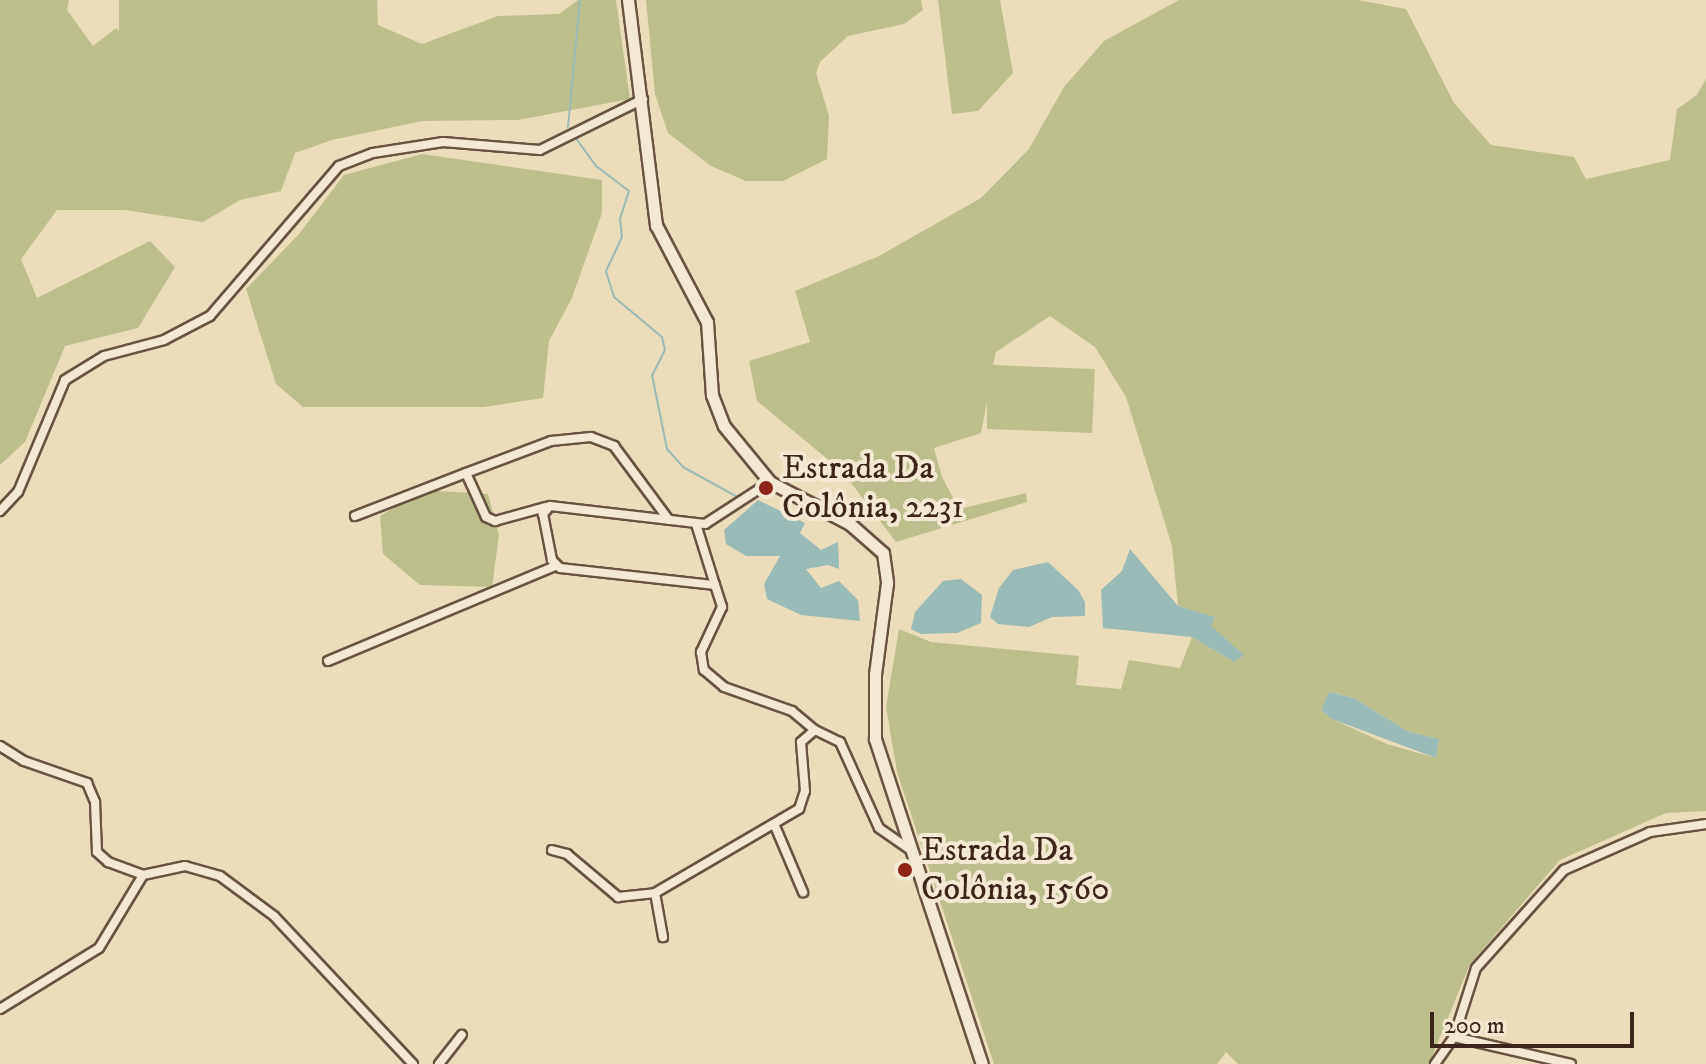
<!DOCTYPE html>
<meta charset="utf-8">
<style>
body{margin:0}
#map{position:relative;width:1706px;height:1064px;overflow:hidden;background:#ebdcbc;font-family:"IM FELL DW Pica",serif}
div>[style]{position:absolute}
.green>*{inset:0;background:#bcbf8d}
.water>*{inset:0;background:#99bab6}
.stream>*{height:2px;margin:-1px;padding:0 1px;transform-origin:1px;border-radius:1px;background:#99bab6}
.roads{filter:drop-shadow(2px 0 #685343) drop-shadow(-2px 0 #685343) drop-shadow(0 2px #685343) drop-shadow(0 -2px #685343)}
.minor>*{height:8px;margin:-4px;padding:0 4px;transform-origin:4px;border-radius:4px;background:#f2e8d3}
.secondary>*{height:11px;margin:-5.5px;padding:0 5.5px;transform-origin:5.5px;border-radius:5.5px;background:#f2e8d3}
.dots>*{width:22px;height:22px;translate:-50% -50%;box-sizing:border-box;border:4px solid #f2e8d3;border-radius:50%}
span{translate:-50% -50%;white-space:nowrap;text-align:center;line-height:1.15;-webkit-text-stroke:8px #f2e8d3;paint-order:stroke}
.poi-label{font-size:34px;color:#3c251b}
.left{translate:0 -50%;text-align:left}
.scale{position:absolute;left:1430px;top:1012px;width:204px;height:36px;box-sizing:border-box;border:4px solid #3c251b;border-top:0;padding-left:10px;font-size:24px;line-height:28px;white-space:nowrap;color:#3c251b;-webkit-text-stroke:6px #f2e8d3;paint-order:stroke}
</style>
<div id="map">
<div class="green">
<i style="clip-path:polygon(0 0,69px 0,67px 10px,93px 46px,116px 28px,119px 31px,119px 0,377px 0,378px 25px,422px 44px,498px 16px,559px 14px,578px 0,616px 0,630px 99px,518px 120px,422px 121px,332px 140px,295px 153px,281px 191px,240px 200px,203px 222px,125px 210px,57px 210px,21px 259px,37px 298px,150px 241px,175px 267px,138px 328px,65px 346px,25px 442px,0 465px)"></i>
<i style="clip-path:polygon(646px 0,921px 0,923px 10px,904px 24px,848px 36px,820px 62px,816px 73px,829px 116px,827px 159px,783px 181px,746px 181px,711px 166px,668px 133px,655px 94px)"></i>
<i style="clip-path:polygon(938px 0,1000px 0,1013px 73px,978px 111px,952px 114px)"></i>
<i style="clip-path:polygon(evenodd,1179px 0,1358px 0,1406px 9px,1454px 103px,1491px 145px,1574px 157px,1586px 179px,1670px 160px,1677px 109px,1697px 95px,1706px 79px,1706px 811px,1666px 813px,1560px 860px,1470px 964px,1429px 1064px,1238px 1064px,1226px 1052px,1217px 1064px,994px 1064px,897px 772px,886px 707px,899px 629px,931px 642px,1079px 656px,1076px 685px,1121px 689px,1129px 660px,1180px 668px,1192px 637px,1234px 662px,1210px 626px,1214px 617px,1178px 606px,1172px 546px,1126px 397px,1095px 347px,1050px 316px,996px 352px,993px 365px,1095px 369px,1092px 433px,987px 429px,987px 402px,981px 433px,934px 448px,942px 477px,959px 509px,1026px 493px,1027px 502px,896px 542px,842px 471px,757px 401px,749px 361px,810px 342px,795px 291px,879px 256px,981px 198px,1029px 149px,1064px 87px,1104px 41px,1179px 0,1330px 692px,1354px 698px,1407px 731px,1439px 739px,1436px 758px,1387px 744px,1332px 719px,1321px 710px,1330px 692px)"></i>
<i style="clip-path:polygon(422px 154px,602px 180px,602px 213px,572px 298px,549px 341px,543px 398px,484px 407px,303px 407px,276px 384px,246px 289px,299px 234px,344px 175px)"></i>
<i style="clip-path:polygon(423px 490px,488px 494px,499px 535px,492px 587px,420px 585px,383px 554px,380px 516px)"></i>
</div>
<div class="water">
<i style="clip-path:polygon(758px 500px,805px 523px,800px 533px,821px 550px,838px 542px,839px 569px,828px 565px,806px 569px,821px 588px,839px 581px,858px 600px,860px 621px,801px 615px,767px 599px,764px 584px,780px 556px,746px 556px,726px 544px,724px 530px)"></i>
<i style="clip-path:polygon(1130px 549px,1178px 606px,1215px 617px,1211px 626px,1244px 655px,1234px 662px,1192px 637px,1103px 628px,1101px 590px,1122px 571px)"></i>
<i style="clip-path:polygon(1048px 562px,1078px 590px,1085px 602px,1085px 616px,1052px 617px,1029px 627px,998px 624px,990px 617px,999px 588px,1013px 570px)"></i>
<i style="clip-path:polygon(961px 579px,982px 595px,981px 623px,957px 633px,921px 634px,911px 629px,915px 612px,943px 581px)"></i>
<i style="clip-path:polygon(1329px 692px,1354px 698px,1407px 731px,1439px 739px,1436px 758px,1332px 719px,1321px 710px)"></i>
</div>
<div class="stream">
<i style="left:568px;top:127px;width:128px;rotate:-84.6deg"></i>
<i style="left:575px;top:137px;width:36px;rotate:54deg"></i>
<i style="left:596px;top:166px;width:41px;rotate:37.1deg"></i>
<i style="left:629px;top:191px;width:29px;rotate:108deg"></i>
<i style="left:620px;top:219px;width:18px;rotate:84deg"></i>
<i style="left:622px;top:237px;width:38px;rotate:115deg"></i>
<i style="left:606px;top:272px;width:26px;rotate:72deg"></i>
<i style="left:614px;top:297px;width:62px;rotate:39.8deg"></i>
<i style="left:662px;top:337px;width:13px;rotate:77deg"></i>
<i style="left:665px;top:350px;width:28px;rotate:117deg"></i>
<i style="left:652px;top:375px;width:76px;rotate:78.5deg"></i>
<i style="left:667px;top:449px;width:24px;rotate:48deg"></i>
<i style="left:683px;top:467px;width:66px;rotate:28.9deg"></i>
</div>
<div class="roads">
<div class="minor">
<i style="left:466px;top:473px;width:91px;rotate:-20.6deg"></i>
<i style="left:551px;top:441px;width:40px;rotate:-5.7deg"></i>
<i style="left:591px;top:437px;width:25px;rotate:21deg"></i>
<i style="left:614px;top:446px;width:92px;rotate:53.4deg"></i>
<i style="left:770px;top:482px;width:77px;rotate:147.1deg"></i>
<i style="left:705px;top:524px;width:156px;rotate:-173.4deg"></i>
<i style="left:550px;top:506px;width:11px;rotate:131deg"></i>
<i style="left:543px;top:514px;width:47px;rotate:78.9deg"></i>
<i style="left:552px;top:560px;width:11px;rotate:45deg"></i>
<i style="left:560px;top:568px;width:156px;rotate:6.3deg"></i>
<i style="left:715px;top:585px;width:23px;rotate:72deg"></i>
<i style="left:722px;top:607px;width:50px;rotate:115deg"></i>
<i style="left:701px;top:652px;width:18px;rotate:81deg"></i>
<i style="left:704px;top:670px;width:26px;rotate:40deg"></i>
<i style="left:724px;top:687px;width:72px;rotate:19.4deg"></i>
<i style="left:792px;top:711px;width:30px;rotate:40deg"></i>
<i style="left:0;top:511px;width:26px;rotate:-47deg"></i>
<i style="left:18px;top:492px;width:121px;rotate:-67.2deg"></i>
<i style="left:65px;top:380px;width:46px;rotate:-31.6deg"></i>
<i style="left:104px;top:356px;width:62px;rotate:-14.9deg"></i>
<i style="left:164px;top:340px;width:52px;rotate:-27.6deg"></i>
<i style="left:210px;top:316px;width:198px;rotate:-49.3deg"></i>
<i style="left:339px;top:166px;width:36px;rotate:-21deg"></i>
<i style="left:373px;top:153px;width:71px;rotate:-8.9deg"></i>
<i style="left:443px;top:142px;width:97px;rotate:4.7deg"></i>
<i style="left:540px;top:150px;width:115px;rotate:-26.3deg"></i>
<i style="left:355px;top:516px;width:119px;rotate:-21.2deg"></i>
<i style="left:466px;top:473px;width:48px;rotate:65.6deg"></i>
<i style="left:486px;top:517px;width:10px;rotate:24deg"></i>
<i style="left:495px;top:521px;width:53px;rotate:-15.4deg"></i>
<i style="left:696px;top:524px;width:64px;rotate:72.7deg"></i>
<i style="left:328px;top:661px;width:246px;rotate:-22.7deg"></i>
<i style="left:0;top:746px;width:28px;rotate:32deg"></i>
<i style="left:24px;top:761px;width:67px;rotate:19.2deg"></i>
<i style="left:87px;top:783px;width:21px;rotate:67deg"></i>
<i style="left:95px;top:802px;width:50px;rotate:87.7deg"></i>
<i style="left:97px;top:852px;width:15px;rotate:42deg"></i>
<i style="left:108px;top:862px;width:37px;rotate:20deg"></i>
<i style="left:775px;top:826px;width:72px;rotate:67deg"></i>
<i style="left:552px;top:850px;width:16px;rotate:15deg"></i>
<i style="left:567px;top:854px;width:67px;rotate:40.1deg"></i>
<i style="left:618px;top:897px;width:37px;rotate:-6deg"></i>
<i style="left:655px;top:893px;width:167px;rotate:-30.3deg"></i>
<i style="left:799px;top:809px;width:19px;rotate:-72deg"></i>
<i style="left:805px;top:791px;width:49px;rotate:-94.7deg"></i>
<i style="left:801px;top:742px;width:18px;rotate:-41deg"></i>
<i style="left:815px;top:730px;width:28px;rotate:26deg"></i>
<i style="left:840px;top:742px;width:94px;rotate:65.6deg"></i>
<i style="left:879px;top:828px;width:35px;rotate:35deg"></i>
<i style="left:655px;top:893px;width:45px;rotate:79.7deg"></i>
<i style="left:0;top:1009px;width:116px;rotate:-31.6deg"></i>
<i style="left:99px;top:948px;width:85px;rotate:-58.9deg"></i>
<i style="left:143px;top:875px;width:43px;rotate:-12.1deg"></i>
<i style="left:185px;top:866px;width:36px;rotate:16deg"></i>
<i style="left:220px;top:876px;width:67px;rotate:36.5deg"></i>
<i style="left:274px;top:916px;width:203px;rotate:46.8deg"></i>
<i style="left:1454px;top:1037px;width:120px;rotate:13deg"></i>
<i style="left:439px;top:1064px;width:37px;rotate:-52deg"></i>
<i style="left:1435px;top:1064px;width:33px;rotate:-55deg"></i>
<i style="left:1454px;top:1037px;width:72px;rotate:-72.3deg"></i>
<i style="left:1476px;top:968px;width:132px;rotate:-48.1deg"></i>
<i style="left:1564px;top:870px;width:94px;rotate:-23.8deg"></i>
<i style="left:1650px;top:832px;width:57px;rotate:-8.1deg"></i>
</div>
<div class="secondary">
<i style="left:628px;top:0;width:227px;rotate:82.9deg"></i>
<i style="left:656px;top:225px;width:110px;rotate:62.3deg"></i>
<i style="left:707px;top:322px;width:73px;rotate:86.1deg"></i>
<i style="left:712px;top:395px;width:33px;rotate:69deg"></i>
<i style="left:724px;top:426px;width:72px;rotate:50.6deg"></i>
<i style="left:770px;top:482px;width:90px;rotate:27.7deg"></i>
<i style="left:850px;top:524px;width:44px;rotate:41.3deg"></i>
<i style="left:883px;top:553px;width:30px;rotate:82deg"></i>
<i style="left:887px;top:583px;width:92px;rotate:97.5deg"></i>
<i style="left:875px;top:674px;width:65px;rotate:90deg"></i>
<i style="left:875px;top:739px;width:342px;rotate:71.8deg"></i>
</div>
</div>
<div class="dots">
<i style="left:766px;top:488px;background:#8f2418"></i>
<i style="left:905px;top:870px;background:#8f2418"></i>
</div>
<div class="poi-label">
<span class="left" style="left:782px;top:488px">Estrada Da<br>Colônia, 2231</span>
<span class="left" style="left:921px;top:870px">Estrada Da<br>Colônia, 1560</span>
</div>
<div class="scale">200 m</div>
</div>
